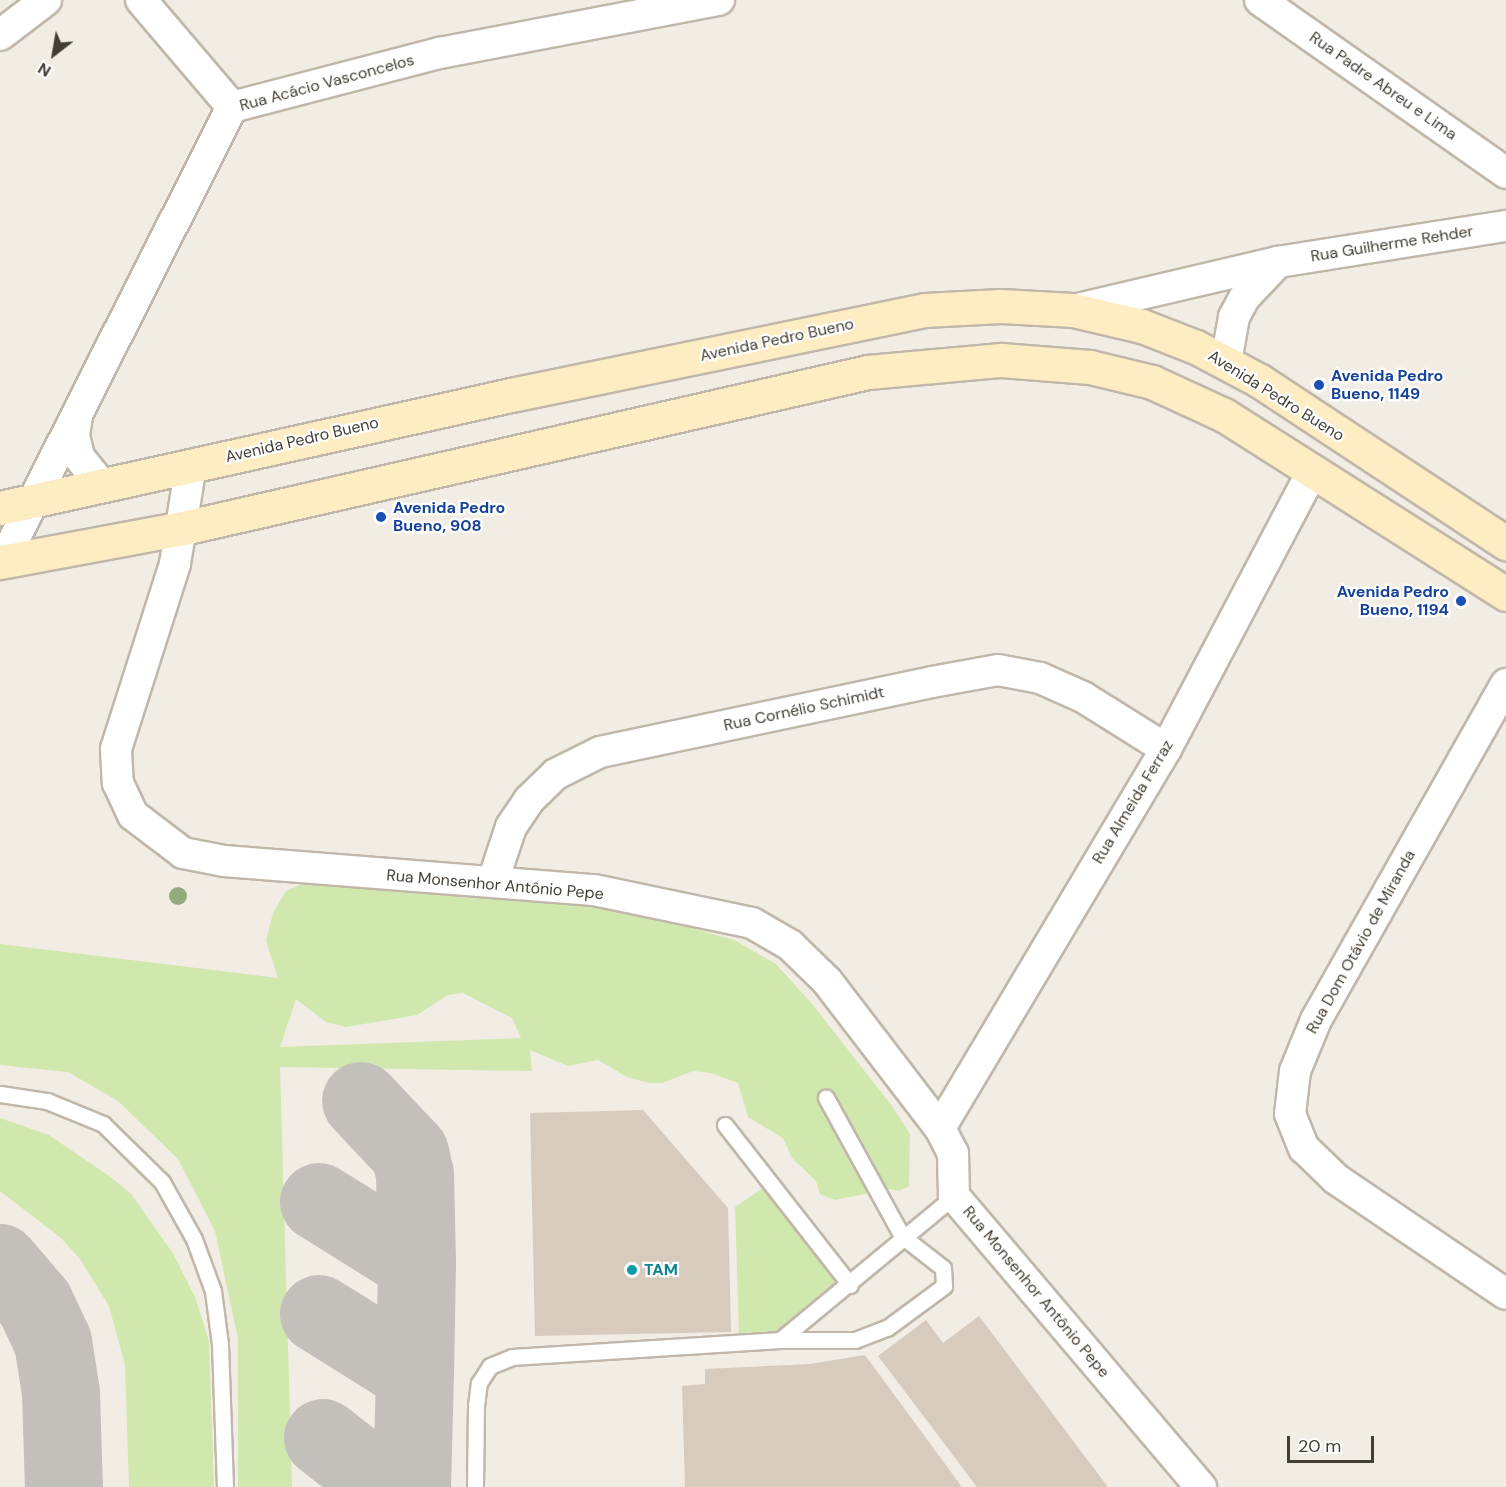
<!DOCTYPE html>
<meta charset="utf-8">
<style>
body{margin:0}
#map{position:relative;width:1506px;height:1487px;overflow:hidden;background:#f2ede4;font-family:"DM Sans",sans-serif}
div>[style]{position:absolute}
.green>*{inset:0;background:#d0e7ad}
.taxiway>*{height:78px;margin:-39px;padding:0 39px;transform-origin:39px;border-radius:39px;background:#c3c0bc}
.building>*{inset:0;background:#d7cbbd}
.roads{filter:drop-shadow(2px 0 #c0b7aa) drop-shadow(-2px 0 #c0b7aa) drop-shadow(0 2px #c0b7aa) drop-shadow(0 -2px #c0b7aa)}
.service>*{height:15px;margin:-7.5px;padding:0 7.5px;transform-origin:7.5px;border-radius:7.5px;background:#fff}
.minor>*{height:30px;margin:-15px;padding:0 15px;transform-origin:15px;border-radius:15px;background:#fff}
.secondary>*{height:33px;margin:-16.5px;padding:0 16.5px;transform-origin:16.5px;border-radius:16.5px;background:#feecc2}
.trees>*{width:18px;height:18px;margin:-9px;border-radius:50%;background:#96ab7d}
.dots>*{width:16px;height:16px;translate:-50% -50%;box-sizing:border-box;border:3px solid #fff;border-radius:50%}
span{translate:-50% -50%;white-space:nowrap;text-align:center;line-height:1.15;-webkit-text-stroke:4.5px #fff;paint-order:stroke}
.street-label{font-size:16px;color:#443d34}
.transit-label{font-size:16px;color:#164399;font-weight:700}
.left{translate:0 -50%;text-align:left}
.right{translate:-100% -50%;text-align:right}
.culture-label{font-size:16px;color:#0d838f;font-weight:700}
.north{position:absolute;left:24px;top:24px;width:60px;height:60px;-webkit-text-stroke:4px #fff;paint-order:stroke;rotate:211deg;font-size:16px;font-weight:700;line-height:24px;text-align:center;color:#443d34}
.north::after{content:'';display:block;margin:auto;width:21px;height:27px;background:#443d34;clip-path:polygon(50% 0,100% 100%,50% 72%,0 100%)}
.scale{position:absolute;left:1287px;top:1436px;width:87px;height:27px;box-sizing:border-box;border:3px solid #443d34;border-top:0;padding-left:8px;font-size:18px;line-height:21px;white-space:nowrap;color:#443d34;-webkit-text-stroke:4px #fff;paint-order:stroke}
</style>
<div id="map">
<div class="green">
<i style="clip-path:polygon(evenodd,308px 881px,597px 901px,734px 940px,776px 964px,813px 1005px,892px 1106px,910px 1134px,909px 1186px,899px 1191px,889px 1189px,835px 1200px,820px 1194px,816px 1181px,792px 1158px,783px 1138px,748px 1117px,738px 1083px,711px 1073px,693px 1071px,662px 1083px,649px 1083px,627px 1077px,598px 1060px,568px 1066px,530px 1050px,532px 1071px,280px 1067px,292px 1487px,238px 1487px,238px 1339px,215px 1231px,178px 1159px,118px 1101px,68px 1072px,0 1065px,0 944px,278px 978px,266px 941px,273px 913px,286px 891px,308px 881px,463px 993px,512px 1018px,521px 1038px,280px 1047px,296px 999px,326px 1022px,346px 1027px,417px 1015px,448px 995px,463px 993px)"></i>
<i style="clip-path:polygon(0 1118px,49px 1135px,112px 1178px,132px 1195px,174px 1255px,195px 1297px,209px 1341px,214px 1487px,129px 1487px,125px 1365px,109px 1306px,80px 1259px,61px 1238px,0 1191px)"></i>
<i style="clip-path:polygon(763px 1188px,837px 1285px,777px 1331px,739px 1333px,735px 1207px)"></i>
</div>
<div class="taxiway">
<i style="left:361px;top:1101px;width:71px;rotate:46.7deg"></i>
<i style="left:410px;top:1153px;width:22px;rotate:77deg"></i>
<i style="left:415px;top:1174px;width:89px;rotate:88.7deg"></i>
<i style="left:319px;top:1202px;width:115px;rotate:31.9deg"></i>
<i style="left:417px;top:1263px;width:111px;rotate:91deg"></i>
<i style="left:0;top:1263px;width:54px;rotate:49.5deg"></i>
<i style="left:35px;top:1304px;width:42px;rotate:64.7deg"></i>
<i style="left:53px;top:1342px;width:52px;rotate:81.1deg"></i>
<i style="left:61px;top:1393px;width:94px;rotate:88.2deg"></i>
<i style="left:319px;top:1314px;width:113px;rotate:32deg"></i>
<i style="left:415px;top:1374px;width:113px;rotate:91.5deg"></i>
<i style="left:323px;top:1438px;width:39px;rotate:38deg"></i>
<i style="left:354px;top:1462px;width:27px;rotate:68deg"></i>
</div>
<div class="building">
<i style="clip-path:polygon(643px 1110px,728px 1208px,731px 1332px,535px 1336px,530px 1113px)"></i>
<i style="clip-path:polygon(979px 1316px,1108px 1487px,977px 1487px,878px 1356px,926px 1320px,943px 1343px)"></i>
<i style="clip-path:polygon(865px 1355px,962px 1487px,685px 1487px,682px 1386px,705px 1384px,705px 1369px,810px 1364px)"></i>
</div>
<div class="roads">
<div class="service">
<i style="left:0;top:1094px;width:48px;rotate:8.5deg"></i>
<i style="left:47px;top:1101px;width:61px;rotate:22.3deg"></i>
<i style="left:103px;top:1124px;width:83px;rotate:44.5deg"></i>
<i style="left:162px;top:1182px;width:65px;rotate:60.7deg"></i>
<i style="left:194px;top:1239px;width:55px;rotate:69.9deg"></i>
<i style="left:213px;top:1291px;width:53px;rotate:82.5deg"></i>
<i style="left:220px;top:1344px;width:143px;rotate:88deg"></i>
<i style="left:725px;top:1125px;width:203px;rotate:52deg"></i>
<i style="left:780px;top:1340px;width:226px;rotate:-39.6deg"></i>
<i style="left:475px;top:1487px;width:81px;rotate:-89.3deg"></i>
<i style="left:476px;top:1406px;width:23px;rotate:-83deg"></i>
<i style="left:479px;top:1383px;width:20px;rotate:-57deg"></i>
<i style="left:490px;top:1366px;width:24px;rotate:-22deg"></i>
<i style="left:512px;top:1357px;width:269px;rotate:-3.6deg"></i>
<i style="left:780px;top:1340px;width:75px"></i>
<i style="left:855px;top:1340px;width:34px;rotate:-21deg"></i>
<i style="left:887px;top:1328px;width:71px;rotate:-36.4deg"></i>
<i style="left:944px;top:1286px;width:18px;rotate:-93deg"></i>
<i style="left:943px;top:1268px;width:52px;rotate:-142deg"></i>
<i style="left:902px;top:1236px;width:158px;rotate:-118.8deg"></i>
</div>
<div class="minor">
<i style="left:141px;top:0;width:140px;rotate:49.6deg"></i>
<i style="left:1260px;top:0;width:301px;rotate:35.1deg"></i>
<i style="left:0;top:35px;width:58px;rotate:-37.3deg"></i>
<i style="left:1073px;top:310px;width:211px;rotate:-13.2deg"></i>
<i style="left:1278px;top:262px;width:231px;rotate:-9deg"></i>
<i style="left:1226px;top:362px;width:46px;rotate:-79.9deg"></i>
<i style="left:1234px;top:317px;width:21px;rotate:-62deg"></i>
<i style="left:1244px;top:298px;width:50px;rotate:-46.6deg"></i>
<i style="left:77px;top:416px;width:19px;rotate:99deg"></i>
<i style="left:74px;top:435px;width:23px;rotate:77deg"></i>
<i style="left:79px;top:457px;width:35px;rotate:51deg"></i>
<i style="left:191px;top:465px;width:100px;rotate:99.2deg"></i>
<i style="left:175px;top:564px;width:194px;rotate:107.7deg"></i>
<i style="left:116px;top:749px;width:34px;rotate:87deg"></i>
<i style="left:118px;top:783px;width:35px;rotate:65deg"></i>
<i style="left:133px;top:815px;width:63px;rotate:37.2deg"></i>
<i style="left:183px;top:853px;width:42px;rotate:11deg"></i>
<i style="left:224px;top:861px;width:371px;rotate:4.5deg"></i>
<i style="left:594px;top:890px;width:161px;rotate:11.8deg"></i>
<i style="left:752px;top:923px;width:44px;rotate:30.1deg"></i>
<i style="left:790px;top:945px;width:52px;rotate:44.2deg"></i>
<i style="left:827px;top:981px;width:185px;rotate:52.5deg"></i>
<i style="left:940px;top:1128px;width:28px;rotate:63deg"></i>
<i style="left:953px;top:1153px;width:43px;rotate:88.7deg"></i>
<i style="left:954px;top:1196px;width:382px;rotate:49.7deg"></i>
<i style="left:3px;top:561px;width:508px;rotate:-63.23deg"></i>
<i style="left:232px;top:107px;width:215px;rotate:-14.6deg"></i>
<i style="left:440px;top:53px;width:284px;rotate:-10.8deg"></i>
<i style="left:1506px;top:684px;width:386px;rotate:119.5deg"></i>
<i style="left:1316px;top:1020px;width:55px;rotate:112.4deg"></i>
<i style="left:1295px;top:1071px;width:43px;rotate:96.6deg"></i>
<i style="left:1290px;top:1114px;width:37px;rotate:68deg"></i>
<i style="left:1304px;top:1148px;width:45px;rotate:44.1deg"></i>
<i style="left:1336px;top:1179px;width:205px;rotate:34.1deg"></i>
<i style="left:493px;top:881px;width:57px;rotate:-71.6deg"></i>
<i style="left:511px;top:827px;width:32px;rotate:-56deg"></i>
<i style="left:529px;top:800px;width:37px;rotate:-44deg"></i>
<i style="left:556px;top:774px;width:49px;rotate:-26.6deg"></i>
<i style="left:600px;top:752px;width:339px;rotate:-11.9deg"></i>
<i style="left:932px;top:682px;width:67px;rotate:-10.3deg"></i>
<i style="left:998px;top:670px;width:43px;rotate:10.8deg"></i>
<i style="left:1040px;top:678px;width:47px;rotate:23.8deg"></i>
<i style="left:1083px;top:697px;width:98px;rotate:32.1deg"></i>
<i style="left:940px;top:1128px;width:441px;rotate:-59.2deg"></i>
<i style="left:1166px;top:749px;width:315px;rotate:-62.2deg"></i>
</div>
<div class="secondary">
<i style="left:0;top:508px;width:523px;rotate:-12.47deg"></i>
<i style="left:511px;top:395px;width:423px;rotate:-11.6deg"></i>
<i style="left:925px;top:310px;width:75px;rotate:-3.1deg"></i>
<i style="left:1000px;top:306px;width:73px;rotate:3.1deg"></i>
<i style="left:1073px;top:310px;width:71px;rotate:13.1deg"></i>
<i style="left:1142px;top:326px;width:58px;rotate:21.3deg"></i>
<i style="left:1196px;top:347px;width:72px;rotate:28deg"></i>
<i style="left:1260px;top:381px;width:295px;rotate:33.4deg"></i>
<i style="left:0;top:562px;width:186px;rotate:-10.5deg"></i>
<i style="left:183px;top:528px;width:703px;rotate:-12.83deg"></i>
<i style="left:868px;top:372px;width:134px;rotate:-5.2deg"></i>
<i style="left:1001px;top:360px;width:89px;rotate:4.5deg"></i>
<i style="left:1090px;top:367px;width:64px;rotate:13.6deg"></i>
<i style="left:1152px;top:382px;width:79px;rotate:24.6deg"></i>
<i style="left:1224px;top:415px;width:334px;rotate:32.4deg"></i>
</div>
</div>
<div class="trees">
<i style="left:178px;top:896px"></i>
</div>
<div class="dots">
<i style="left:1319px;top:385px;background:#1a4fb4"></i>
<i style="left:381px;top:517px;background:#1a4fb4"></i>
<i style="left:1461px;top:601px;background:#1a4fb4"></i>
<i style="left:632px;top:1270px;background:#0f9aa8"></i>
</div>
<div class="street-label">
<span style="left:327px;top:83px;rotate:-15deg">Rua Acácio Vasconcelos</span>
<span style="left:1383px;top:86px;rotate:35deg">Rua Padre Abreu e Lima</span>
<span style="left:1392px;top:244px;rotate:-9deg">Rua Guilherme Rehder</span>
<span style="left:777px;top:340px;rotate:-12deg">Avenida Pedro Bueno</span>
<span style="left:1276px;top:396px;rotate:32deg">Avenida Pedro Bueno</span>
<span style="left:302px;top:440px;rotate:-13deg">Avenida Pedro Bueno</span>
<span style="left:804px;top:709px;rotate:-12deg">Rua Cornélio Schimidt</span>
<span style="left:1133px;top:802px;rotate:-59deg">Rua Almeida Ferraz</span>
<span style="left:495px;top:885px;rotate:5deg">Rua Monsenhor Antônio Pepe</span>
<span style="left:1361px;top:942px;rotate:-61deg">Rua Dom Otávio de Miranda</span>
<span style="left:1036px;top:1292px;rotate:50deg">Rua Monsenhor Antônio Pepe</span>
</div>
<div class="transit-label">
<span class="left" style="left:1331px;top:385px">Avenida Pedro<br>Bueno, 1149</span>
<span class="left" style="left:393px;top:517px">Avenida Pedro<br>Bueno, 908</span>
<span class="right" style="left:1449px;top:601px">Avenida Pedro<br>Bueno, 1194</span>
</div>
<div class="culture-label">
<span class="left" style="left:644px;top:1270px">TAM</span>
</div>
<div class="north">N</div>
<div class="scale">20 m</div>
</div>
